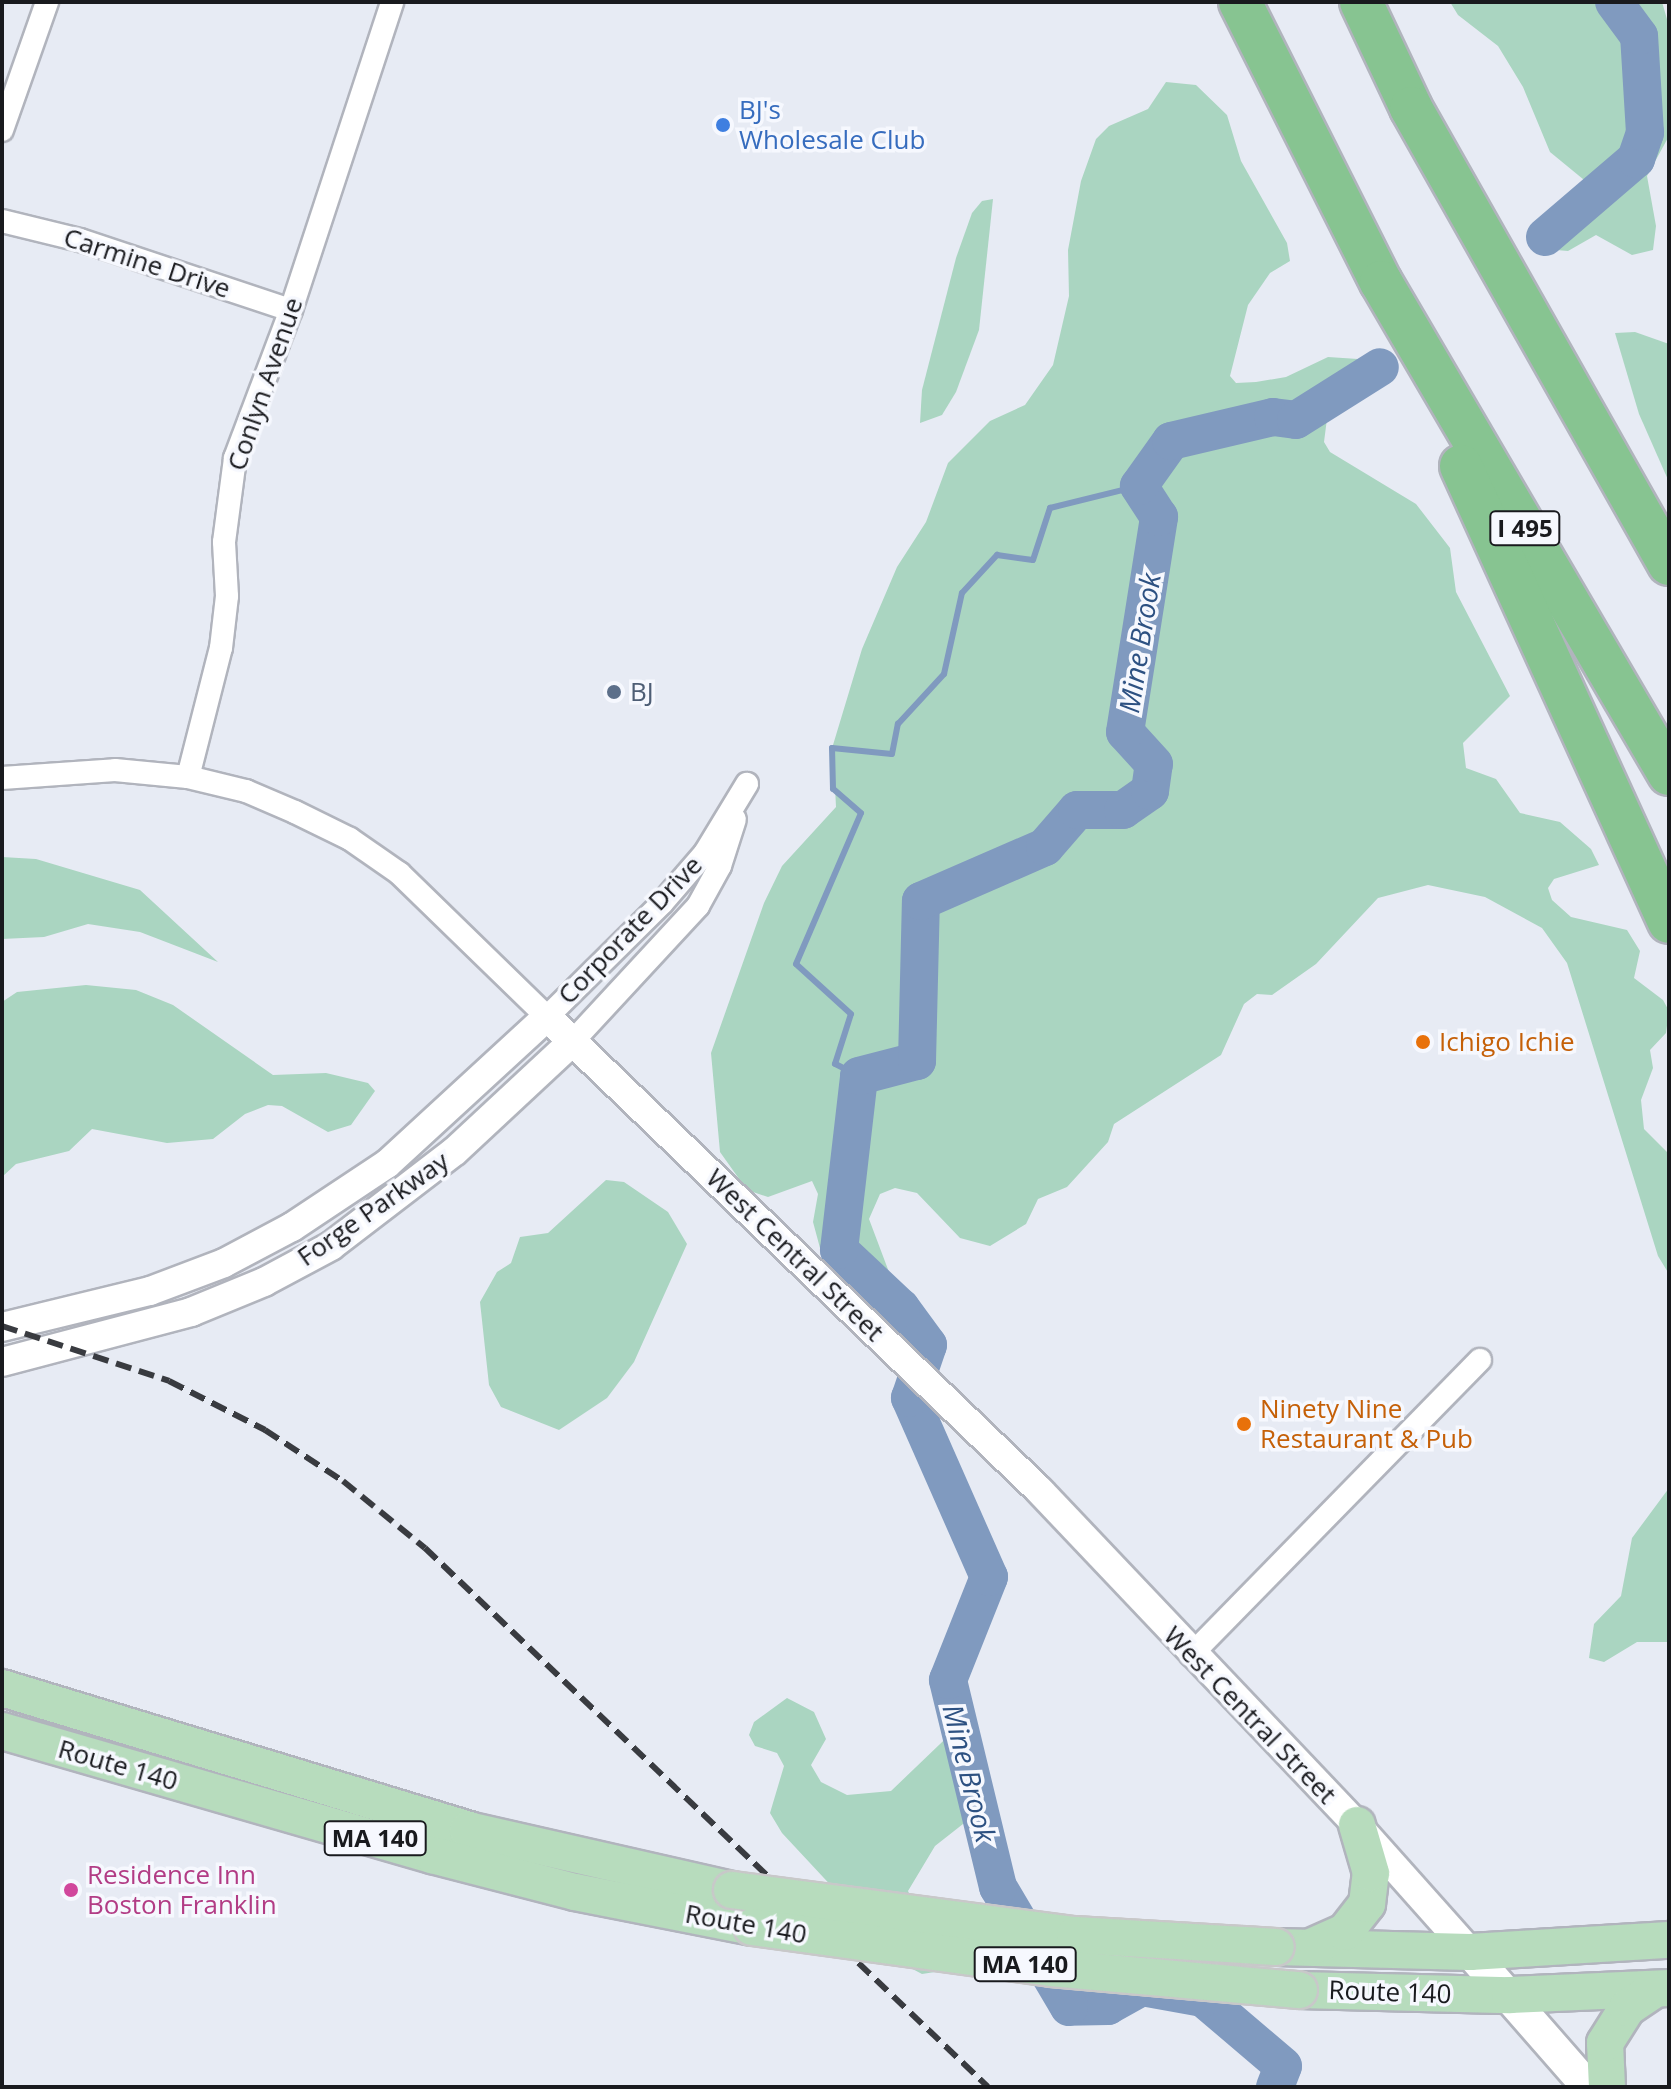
<!DOCTYPE html>
<style>
body{margin:0}
#map{position:relative;width:1671px;height:2089px;overflow:hidden;background:#e7ebf4;font-family:"Open Sans",sans-serif}
div>[style]{position:absolute}
.green>*{inset:0;background:#aad5c1}
.stream>*{height:6px;margin:-3px;padding:0 3px;transform-origin:3px;border-radius:3px;background:#809abf}
.river>*{height:38px;margin:-19px;padding:0 19px;transform-origin:19px;border-radius:19px;background:#809abf}
.roads{filter:drop-shadow(2px 0 #b1b4bd) drop-shadow(-2px 0 #b1b4bd) drop-shadow(0 2px #b1b4bd) drop-shadow(0 -2px #b1b4bd)}
.minor>*{height:22px;margin:-11px;padding:0 11px;transform-origin:11px;border-radius:11px;background:#fff}
.tertiary>*{height:28px;margin:-14px;padding:0 14px;transform-origin:14px;border-radius:14px;background:#fff}
.secondary>*{height:32px;margin:-16px;padding:0 16px;transform-origin:16px;border-radius:16px;background:#fff}
.primary>*{height:36px;margin:-18px;padding:0 18px;transform-origin:18px;border-radius:18px;background:#b7dcbd}
.motorway>*{height:42px;margin:-21px;padding:0 21px;transform-origin:21px;border-radius:21px;background:#87c491}
.rail>*{height:6px;margin-top:-3px;transform-origin:0;background:repeating-linear-gradient(90deg,#393b40 0 16px,transparent 0 24px)}
.bridges{filter:drop-shadow(2px 0 #c8c8c9) drop-shadow(-2px 0 #c8c8c9) drop-shadow(0 2px #c8c8c9) drop-shadow(0 -2px #c8c8c9)}
.primary-bridge>*{height:36px;margin:-18px;padding:0 18px;transform-origin:18px;border-radius:18px;background:#b7dcbd}
.dots>*{width:22px;height:22px;translate:-50% -50%;box-sizing:border-box;border:4px solid #f6f8fe;border-radius:50%}
span{translate:-50% -50%;white-space:nowrap;text-align:center;line-height:1.15;-webkit-text-stroke:7px #f6f8fe;paint-order:stroke}
.shield-label span{padding:2px 6px;background:#f6f8fe;border:2px solid;border-radius:6px;-webkit-text-stroke-width:0}
.shield-label{font-size:24px;color:#191a1e;font-weight:700}
.shop-label{font-size:26px;color:#366cbe}
.left{translate:0 -50%;text-align:left}
.street-label{font-size:26px;color:#191a1e}
.service-label{font-size:26px;color:#4e5e75}
.food-label{font-size:26px;color:#c56008}
.hotel-label{font-size:26px;color:#b23c85}
.water-label{font-size:28px;color:#2d5182;font-style:italic}
.frame{position:absolute;inset:0;border:4px solid #191a1e;pointer-events:none}
</style>
<div id="map">
<div class="green">
<i style="clip-path:polygon(1450px 2px,1662px 2px,1669px 26px,1669px 136px,1647px 176px,1656px 226px,1653px 250px,1632px 255px,1596px 235px,1568px 251px,1544px 249px,1544px 236px,1589px 184px,1550px 152px,1523px 87px,1498px 46px,1458px 15px)"></i>
<i style="clip-path:polygon(1166px 82px,1196px 85px,1227px 115px,1241px 161px,1287px 243px,1290px 261px,1270px 273px,1248px 305px,1230px 376px,1236px 383px,1256px 382px,1286px 377px,1328px 357px,1373px 360px,1367px 390px,1328px 411px,1324px 442px,1330px 452px,1416px 504px,1450px 548px,1456px 592px,1510px 696px,1463px 743px,1466px 768px,1496px 779px,1520px 813px,1560px 822px,1591px 849px,1599px 865px,1554px 879px,1548px 888px,1552px 900px,1571px 917px,1627px 930px,1640px 951px,1634px 978px,1663px 1000px,1669px 1011px,1666px 1033px,1650px 1050px,1653px 1068px,1641px 1100px,1644px 1129px,1669px 1154px,1669px 1274px,1658px 1256px,1567px 963px,1542px 928px,1485px 897px,1428px 885px,1378px 898px,1316px 964px,1272px 995px,1257px 994px,1244px 1004px,1221px 1055px,1114px 1124px,1108px 1142px,1067px 1187px,1038px 1199px,1026px 1224px,990px 1246px,960px 1238px,917px 1193px,895px 1188px,880px 1194px,869px 1219px,892px 1280px,883px 1312px,833px 1268px,820px 1248px,813px 1222px,818px 1194px,812px 1181px,768px 1197px,747px 1190px,720px 1152px,711px 1053px,764px 903px,782px 866px,836px 807px,833px 745px,862px 649px,897px 567px,926px 522px,948px 463px,990px 421px,1025px 405px,1053px 365px,1069px 296px,1068px 250px,1081px 181px,1096px 139px,1109px 126px,1148px 109px)"></i>
<i style="clip-path:polygon(993px 199px,979px 330px,956px 392px,942px 415px,920px 423px,922px 390px,956px 258px,972px 213px,982px 201px)"></i>
<i style="clip-path:polygon(1635px 332px,1669px 344px,1669px 482px,1639px 414px,1615px 333px)"></i>
<i style="clip-path:polygon(2px 857px,36px 859px,140px 890px,218px 962px,140px 932px,88px 924px,44px 937px,2px 939px)"></i>
<i style="clip-path:polygon(86px 985px,136px 990px,173px 1005px,273px 1075px,326px 1073px,368px 1083px,375px 1091px,351px 1125px,328px 1132px,282px 1106px,268px 1105px,245px 1114px,213px 1139px,167px 1143px,92px 1129px,69px 1151px,16px 1164px,2px 1177px,2px 1002px,17px 992px)"></i>
<i style="clip-path:polygon(606px 1180px,624px 1182px,668px 1212px,687px 1244px,634px 1362px,607px 1398px,559px 1430px,501px 1407px,489px 1385px,480px 1302px,497px 1272px,511px 1263px,520px 1237px,548px 1233px)"></i>
<i style="clip-path:polygon(1669px 1488px,1669px 1642px,1637px 1642px,1604px 1662px,1589px 1658px,1594px 1624px,1621px 1596px,1632px 1538px)"></i>
<i style="clip-path:polygon(787px 1698px,814px 1712px,826px 1739px,811px 1765px,821px 1782px,847px 1795px,891px 1791px,964px 1721px,975px 1772px,977px 1813px,935px 1846px,908px 1891px,941px 1965px,935px 1972px,922px 1974px,905px 1965px,782px 1833px,770px 1813px,784px 1766px,777px 1753px,755px 1746px,749px 1735px,754px 1722px)"></i>
</div>
<div class="stream">
<i style="left:859px;top:1076px;width:27px;rotate:-153deg"></i>
<i style="left:835px;top:1064px;width:52px;rotate:-72.3deg"></i>
<i style="left:851px;top:1014px;width:74px;rotate:-137.7deg"></i>
<i style="left:796px;top:964px;width:164px;rotate:-66.7deg"></i>
<i style="left:861px;top:813px;width:37px;rotate:-139deg"></i>
<i style="left:833px;top:789px;width:41px;rotate:-91.4deg"></i>
<i style="left:832px;top:748px;width:60px;rotate:5.7deg"></i>
<i style="left:892px;top:754px;width:31px;rotate:-79deg"></i>
<i style="left:898px;top:724px;width:68px;rotate:-47.4deg"></i>
<i style="left:944px;top:674px;width:83px;rotate:-77.5deg"></i>
<i style="left:962px;top:593px;width:52px;rotate:-47.4deg"></i>
<i style="left:997px;top:555px;width:36px;rotate:8deg"></i>
<i style="left:1033px;top:560px;width:55px;rotate:-71.9deg"></i>
<i style="left:1050px;top:508px;width:92px;rotate:-13.9deg"></i>
</div>
<div class="river">
<i style="left:1545px;top:237px;width:120px;rotate:-40.6deg"></i>
<i style="left:1636px;top:159px;width:28px;rotate:-71deg"></i>
<i style="left:1645px;top:133px;width:97px;rotate:-93.5deg"></i>
<i style="left:1639px;top:36px;width:42px;rotate:-126.3deg"></i>
<i style="left:1275px;top:2087px;width:22px;rotate:-69deg"></i>
<i style="left:1283px;top:2066px;width:105px;rotate:-139.6deg"></i>
<i style="left:1203px;top:1998px;width:62px;rotate:-169.8deg"></i>
<i style="left:1142px;top:1987px;width:39px;rotate:151deg"></i>
<i style="left:1108px;top:2006px;width:39px;rotate:179deg"></i>
<i style="left:1069px;top:2007px;width:139px;rotate:-120.6deg"></i>
<i style="left:998px;top:1887px;width:213px;rotate:-103.6deg"></i>
<i style="left:948px;top:1680px;width:111px;rotate:-68.3deg"></i>
<i style="left:989px;top:1577px;width:196px;rotate:-113.8deg"></i>
<i style="left:910px;top:1398px;width:56px;rotate:-71.2deg"></i>
<i style="left:928px;top:1345px;width:46px;rotate:-126.1deg"></i>
<i style="left:901px;top:1308px;width:85px;rotate:-136.9deg"></i>
<i style="left:839px;top:1250px;width:175px;rotate:-83.4deg"></i>
<i style="left:859px;top:1076px;width:60px;rotate:-14.5deg"></i>
<i style="left:917px;top:1061px;width:160px;rotate:-88.6deg"></i>
<i style="left:921px;top:901px;width:135px;rotate:-23.5deg"></i>
<i style="left:1045px;top:847px;width:49px;rotate:-49.1deg"></i>
<i style="left:1077px;top:810px;width:46px"></i>
<i style="left:1123px;top:810px;width:33px;rotate:-35deg"></i>
<i style="left:1150px;top:791px;width:27px;rotate:-82deg"></i>
<i style="left:1154px;top:764px;width:43px;rotate:-132.2deg"></i>
<i style="left:1125px;top:732px;width:218px;rotate:-81deg"></i>
<i style="left:1159px;top:517px;width:37px;rotate:-123deg"></i>
<i style="left:1139px;top:486px;width:55px;rotate:-54.6deg"></i>
<i style="left:1171px;top:441px;width:105px;rotate:-13.2deg"></i>
<i style="left:1273px;top:417px;width:23px;rotate:7deg"></i>
<i style="left:1296px;top:420px;width:99px;rotate:-32.2deg"></i>
</div>
<div class="roads">
<div class="minor">
<i style="left:2px;top:130px;width:136px;rotate:-70.6deg"></i>
<i style="left:2px;top:221px;width:80px;rotate:13.7deg"></i>
<i style="left:80px;top:240px;width:222px;rotate:18.4deg"></i>
<i style="left:188px;top:777px;width:133px;rotate:-75.7deg"></i>
<i style="left:221px;top:648px;width:52px;rotate:-83.4deg"></i>
<i style="left:227px;top:596px;width:54px;rotate:-93.2deg"></i>
<i style="left:224px;top:542px;width:85px;rotate:-82.5deg"></i>
<i style="left:235px;top:458px;width:158px;rotate:-69.3deg"></i>
<i style="left:291px;top:310px;width:324px;rotate:-71.8deg"></i>
<i style="left:2px;top:778px;width:113px;rotate:-4deg"></i>
<i style="left:115px;top:770px;width:73px;rotate:5.5deg"></i>
<i style="left:188px;top:777px;width:60px;rotate:13.6deg"></i>
<i style="left:246px;top:791px;width:53px;rotate:23.2deg"></i>
<i style="left:295px;top:812px;width:61px;rotate:26.1deg"></i>
<i style="left:350px;top:839px;width:60px;rotate:34.8deg"></i>
<i style="left:399px;top:873px;width:206px;rotate:44.2deg"></i>
<i style="left:547px;top:1017px;width:162px;rotate:-44.7deg"></i>
<i style="left:662px;top:903px;width:66px;rotate:-49.3deg"></i>
<i style="left:705px;top:853px;width:81px;rotate:-58.7deg"></i>
<i style="left:573px;top:1041px;width:184px;rotate:-47.2deg"></i>
<i style="left:698px;top:906px;width:46px;rotate:-61.2deg"></i>
<i style="left:720px;top:866px;width:49px;rotate:-72.3deg"></i>
<i style="left:1191px;top:1655px;width:413px;rotate:-45.6deg"></i>
</div>
<div class="tertiary">
<i style="left:2px;top:1327px;width:152px;rotate:-13.7deg"></i>
<i style="left:150px;top:1291px;width:79px;rotate:-20.7deg"></i>
<i style="left:224px;top:1263px;width:77px;rotate:-27.9deg"></i>
<i style="left:292px;top:1227px;width:114px;rotate:-33.6deg"></i>
<i style="left:387px;top:1164px;width:217px;rotate:-42.6deg"></i>
<i style="left:547px;top:1017px;width:684px;rotate:43.87deg"></i>
<i style="left:1040px;top:1491px;width:460px;rotate:46.5deg"></i>
<i style="left:1357px;top:1825px;width:170px;rotate:48.3deg"></i>
<i style="left:2px;top:1362px;width:196px;rotate:-14.8deg"></i>
<i style="left:191px;top:1312px;width:79px;rotate:-22.3deg"></i>
<i style="left:264px;top:1282px;width:76px;rotate:-28.2deg"></i>
<i style="left:331px;top:1246px;width:156px;rotate:-37.5deg"></i>
<i style="left:455px;top:1151px;width:161px;rotate:-43deg"></i>
</div>
<div class="secondary">
<i style="left:1470px;top:1952px;width:179px;rotate:48.8deg"></i>
</div>
<div class="primary">
<i style="left:2px;top:1688px;width:487px;rotate:16.9deg"></i>
<i style="left:468px;top:1830px;width:271px;rotate:12.8deg"></i>
<i style="left:2px;top:1731px;width:448px;rotate:16.1deg"></i>
<i style="left:432px;top:1855px;width:148px;rotate:14.5deg"></i>
<i style="left:575px;top:1892px;width:180px;rotate:11.2deg"></i>
<i style="left:1276px;top:1947px;width:194px;rotate:1.5deg"></i>
<i style="left:1470px;top:1952px;width:199px;rotate:-3.5deg"></i>
<i style="left:1311px;top:1947px;width:37px;rotate:-24deg"></i>
<i style="left:1345px;top:1932px;width:36px;rotate:-52deg"></i>
<i style="left:1367px;top:1904px;width:31px;rotate:-83deg"></i>
<i style="left:1371px;top:1873px;width:50px;rotate:-106.3deg"></i>
<i style="left:1299px;top:1990px;width:211px;rotate:1.4deg"></i>
<i style="left:1510px;top:1995px;width:159px;rotate:-2.5deg"></i>
<i style="left:1607px;top:2087px;width:44px;rotate:-92.6deg"></i>
<i style="left:1605px;top:2043px;width:41px;rotate:-57.8deg"></i>
<i style="left:1627px;top:2008px;width:34px;rotate:-34deg"></i>
</div>
<div class="motorway">
<i style="left:1240px;top:2px;width:313px;rotate:63.3deg"></i>
<i style="left:1381px;top:282px;width:570px;rotate:59.66deg"></i>
<i style="left:1361px;top:2px;width:117px;rotate:64.7deg"></i>
<i style="left:1411px;top:108px;width:524px;rotate:60.5deg"></i>
<i style="left:1461px;top:466px;width:501px;rotate:65.48deg"></i>
</div>
</div>
<div class="rail">
<i style="left:2px;top:1326px;width:176px;rotate:18.2deg"></i>
<i style="left:169px;top:1381px;width:108px;rotate:27deg"></i>
<i style="left:265px;top:1430px;width:93px;rotate:33.2deg"></i>
<i style="left:343px;top:1481px;width:106px;rotate:39.3deg"></i>
<i style="left:425px;top:1548px;width:779px;rotate:43.75deg"></i>
</div>
<div class="bridges">
<div class="primary-bridge">
<i style="left:732px;top:1890px;width:346px;rotate:7.5deg"></i>
<i style="left:1075px;top:1935px;width:201px;rotate:3.4deg"></i>
<i style="left:752px;top:1927px;width:302px;rotate:7.8deg"></i>
<i style="left:1051px;top:1968px;width:249px;rotate:5.1deg"></i>
</div>
</div>
<div class="dots">
<i style="left:723px;top:125px;background:#3f7fe0"></i>
<i style="left:614px;top:692px;background:#5c6f8a"></i>
<i style="left:1423px;top:1042px;background:#e8710a"></i>
<i style="left:1244px;top:1424px;background:#e8710a"></i>
<i style="left:71px;top:1890px;background:#d1479c"></i>
</div>
<div class="shield-label">
<span style="left:1525px;top:528px">I 495</span>
<span style="left:375px;top:1838px">MA 140</span>
<span style="left:1025px;top:1964px">MA 140</span>
</div>
<div class="shop-label">
<span class="left" style="left:739px;top:125px">BJ's<br>Wholesale Club</span>
</div>
<div class="street-label">
<span style="left:147px;top:263px;rotate:18deg">Carmine Drive</span>
<span style="left:265px;top:384px;rotate:-71deg">Conlyn Avenue</span>
<span style="left:630px;top:930px;rotate:-46deg">Corporate Drive</span>
<span style="left:373px;top:1209px;rotate:-35deg">Forge Parkway</span>
<span style="left:795px;top:1255px;rotate:44deg">West Central Street</span>
<span style="left:1250px;top:1715px;rotate:46deg">West Central Street</span>
<span style="left:118px;top:1765px;rotate:16deg">Route 140</span>
<span style="left:746px;top:1924px;rotate:10deg">Route 140</span>
<span style="left:1390px;top:1992px;rotate:2deg">Route 140</span>
</div>
<div class="service-label">
<span class="left" style="left:630px;top:692px">BJ</span>
</div>
<div class="food-label">
<span class="left" style="left:1439px;top:1042px">Ichigo Ichie</span>
<span class="left" style="left:1260px;top:1424px">Ninety Nine<br>Restaurant &amp; Pub</span>
</div>
<div class="hotel-label">
<span class="left" style="left:87px;top:1890px">Residence Inn<br>Boston Franklin</span>
</div>
<div class="water-label">
<span style="left:1139px;top:643px;rotate:-81deg">Mine Brook</span>
<span style="left:970px;top:1773px;rotate:76deg">Mine Brook</span>
</div>
<div class="frame"></div>
</div>
